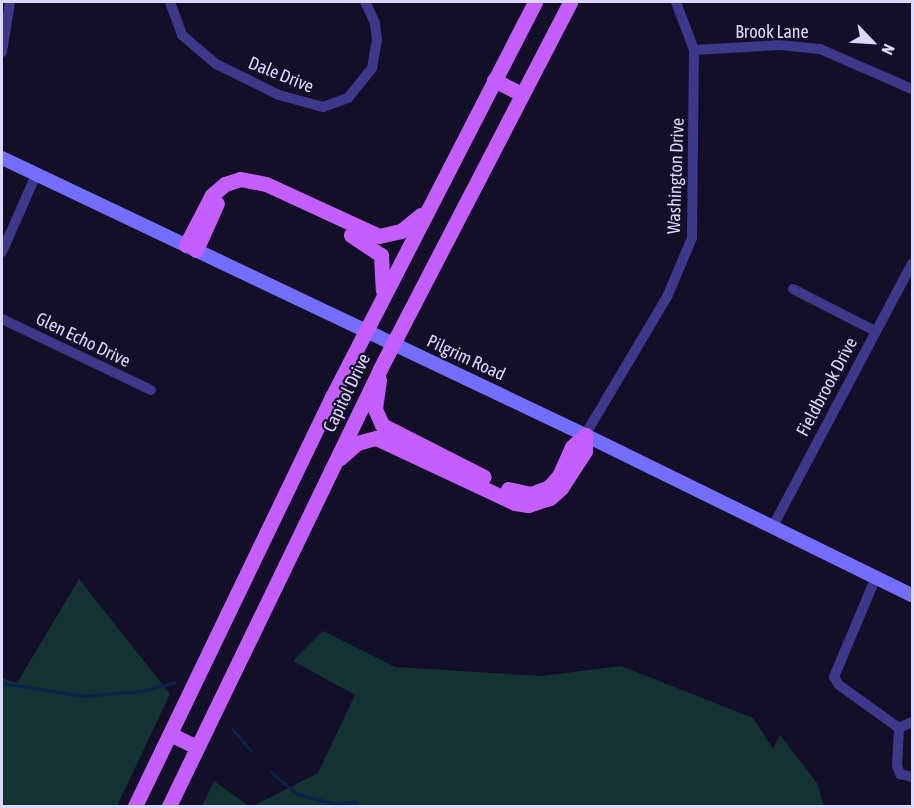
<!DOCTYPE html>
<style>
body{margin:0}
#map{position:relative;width:914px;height:808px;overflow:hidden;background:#140f29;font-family:"Asap Condensed",sans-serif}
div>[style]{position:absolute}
.green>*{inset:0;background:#123332}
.stream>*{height:3px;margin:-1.5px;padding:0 1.5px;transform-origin:1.5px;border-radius:1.5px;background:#0a224c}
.street>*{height:10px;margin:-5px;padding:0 5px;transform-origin:5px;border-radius:5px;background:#3d3889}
.secondary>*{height:14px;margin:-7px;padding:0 7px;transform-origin:7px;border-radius:7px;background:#736eff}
.primary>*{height:15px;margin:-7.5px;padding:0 7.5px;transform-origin:7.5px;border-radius:7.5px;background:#c55eff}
span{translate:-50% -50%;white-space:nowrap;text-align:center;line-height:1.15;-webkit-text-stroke:4.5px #140f29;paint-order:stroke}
.street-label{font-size:18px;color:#dcd7ff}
.frame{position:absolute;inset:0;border:3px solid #dcd7ff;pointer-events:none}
.north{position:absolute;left:842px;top:12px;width:60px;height:60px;-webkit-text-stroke:4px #140f29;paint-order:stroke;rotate:115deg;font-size:16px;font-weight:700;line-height:24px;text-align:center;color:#dcd7ff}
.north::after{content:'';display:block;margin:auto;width:21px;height:27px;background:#dcd7ff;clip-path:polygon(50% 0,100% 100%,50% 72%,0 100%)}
</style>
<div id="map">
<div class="green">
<i style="clip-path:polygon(79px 579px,170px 694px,117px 806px,2px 806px,2px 678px,17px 683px)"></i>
<i style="clip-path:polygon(323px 631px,395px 667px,542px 676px,621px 666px,753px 718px,773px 749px,780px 735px,817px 783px,824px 806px,253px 806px,318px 773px,355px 695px,293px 661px)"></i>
<i style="clip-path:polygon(214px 781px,249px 806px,202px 806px)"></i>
</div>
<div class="stream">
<i style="left:2px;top:683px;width:82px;rotate:9.1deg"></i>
<i style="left:83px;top:696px;width:59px;rotate:-4.8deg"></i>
<i style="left:142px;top:691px;width:34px;rotate:-15deg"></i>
<i style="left:232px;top:729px;width:28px;rotate:49deg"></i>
<i style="left:271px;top:772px;width:34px;rotate:40deg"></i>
<i style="left:297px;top:794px;width:40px;rotate:14.4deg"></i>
<i style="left:336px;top:804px;width:20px;rotate:-6deg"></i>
<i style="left:356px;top:802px;width:4px;rotate:63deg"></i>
</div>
<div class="street">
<i style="left:170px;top:2px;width:35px;rotate:70deg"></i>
<i style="left:182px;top:35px;width:45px;rotate:40.5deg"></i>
<i style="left:216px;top:64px;width:70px;rotate:26.2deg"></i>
<i style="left:279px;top:95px;width:46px;rotate:15.3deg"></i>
<i style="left:323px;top:107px;width:27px;rotate:-20deg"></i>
<i style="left:348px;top:98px;width:38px;rotate:-51deg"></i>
<i style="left:372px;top:68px;width:28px;rotate:-80deg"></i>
<i style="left:377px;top:40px;width:17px;rotate:-97deg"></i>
<i style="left:375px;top:23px;width:23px;rotate:-115deg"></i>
<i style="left:694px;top:50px;width:86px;rotate:-3.3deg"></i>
<i style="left:780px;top:45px;width:40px;rotate:5.7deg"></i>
<i style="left:820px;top:49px;width:100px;rotate:23.5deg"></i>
<i style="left:2px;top:52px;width:51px;rotate:-80.9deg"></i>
<i style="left:2px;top:252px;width:84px;rotate:-66.2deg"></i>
<i style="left:793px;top:289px;width:92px;rotate:27.1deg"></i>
<i style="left:2px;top:319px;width:165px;rotate:25.5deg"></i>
<i style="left:585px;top:435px;width:161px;rotate:-59.3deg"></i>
<i style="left:667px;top:297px;width:64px;rotate:-67deg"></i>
<i style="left:692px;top:238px;width:188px;rotate:-89.4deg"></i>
<i style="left:694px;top:50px;width:51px;rotate:-110.6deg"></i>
<i style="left:773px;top:526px;width:297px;rotate:-62.1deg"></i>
<i style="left:876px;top:577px;width:108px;rotate:112.8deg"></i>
<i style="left:834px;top:677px;width:9px;rotate:58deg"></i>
<i style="left:839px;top:685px;width:74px;rotate:35.6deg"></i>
<i style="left:899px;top:728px;width:38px;rotate:93deg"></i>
<i style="left:897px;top:766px;width:9px;rotate:69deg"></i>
<i style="left:900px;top:774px;width:12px;rotate:14deg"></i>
<i style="left:899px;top:728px;width:14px;rotate:-25deg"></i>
</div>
<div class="secondary">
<i style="left:2px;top:158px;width:645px;rotate:25.41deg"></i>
<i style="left:585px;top:435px;width:364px;rotate:26.1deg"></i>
</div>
<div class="primary">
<i style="left:494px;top:80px;width:30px;rotate:27deg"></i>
<i style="left:351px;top:235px;width:36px;rotate:34deg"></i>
<i style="left:381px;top:255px;width:35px;rotate:87deg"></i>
<i style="left:186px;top:245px;width:56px;rotate:-62.5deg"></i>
<i style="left:212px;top:195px;width:17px;rotate:-40deg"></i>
<i style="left:225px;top:184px;width:16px;rotate:-18deg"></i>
<i style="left:240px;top:179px;width:26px;rotate:11deg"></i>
<i style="left:266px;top:184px;width:124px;rotate:24.7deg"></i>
<i style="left:379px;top:236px;width:23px;rotate:-13deg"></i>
<i style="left:401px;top:231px;width:26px;rotate:-39deg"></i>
<i style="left:196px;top:250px;width:51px;rotate:-65.9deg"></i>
<i style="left:379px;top:380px;width:29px;rotate:98deg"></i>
<i style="left:375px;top:409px;width:17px;rotate:66deg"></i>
<i style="left:382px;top:425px;width:114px;rotate:27deg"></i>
<i style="left:340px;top:458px;width:23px;rotate:-41deg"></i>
<i style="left:357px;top:443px;width:20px;rotate:-15deg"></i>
<i style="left:376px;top:438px;width:153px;rotate:25.1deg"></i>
<i style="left:515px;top:503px;width:13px;rotate:9deg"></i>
<i style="left:528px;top:505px;width:23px;rotate:-18deg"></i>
<i style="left:550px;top:498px;width:15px;rotate:-42deg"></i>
<i style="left:561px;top:488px;width:44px;rotate:-57deg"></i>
<i style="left:585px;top:451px;width:16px;rotate:-90deg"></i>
<i style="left:508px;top:489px;width:24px;rotate:12deg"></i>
<i style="left:531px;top:494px;width:19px;rotate:-21deg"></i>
<i style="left:549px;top:487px;width:15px;rotate:-48deg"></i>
<i style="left:559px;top:476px;width:32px;rotate:-66deg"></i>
<i style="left:572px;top:447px;width:18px;rotate:-43deg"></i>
<i style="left:170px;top:734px;width:30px;rotate:26deg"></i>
<i style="left:135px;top:806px;width:454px;rotate:-64.3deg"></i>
<i style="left:332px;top:397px;width:444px;rotate:-62.8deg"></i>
<i style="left:169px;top:806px;width:485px;rotate:-64.2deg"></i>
<i style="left:380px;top:369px;width:413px;rotate:-62.6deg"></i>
</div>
<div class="street-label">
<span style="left:772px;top:32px">Brook Lane</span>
<span style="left:281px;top:75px;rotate:22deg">Dale Drive</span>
<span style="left:676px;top:176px;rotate:-88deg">Washington Drive</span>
<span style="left:83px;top:340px;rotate:26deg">Glen Echo Drive</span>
<span style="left:466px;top:358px;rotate:25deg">Pilgrim Road</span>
<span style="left:827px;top:387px;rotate:-62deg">Fieldbrook Drive</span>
<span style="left:347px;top:393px;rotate:-64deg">Capitol Drive</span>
</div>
<div class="frame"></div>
<div class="north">N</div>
</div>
